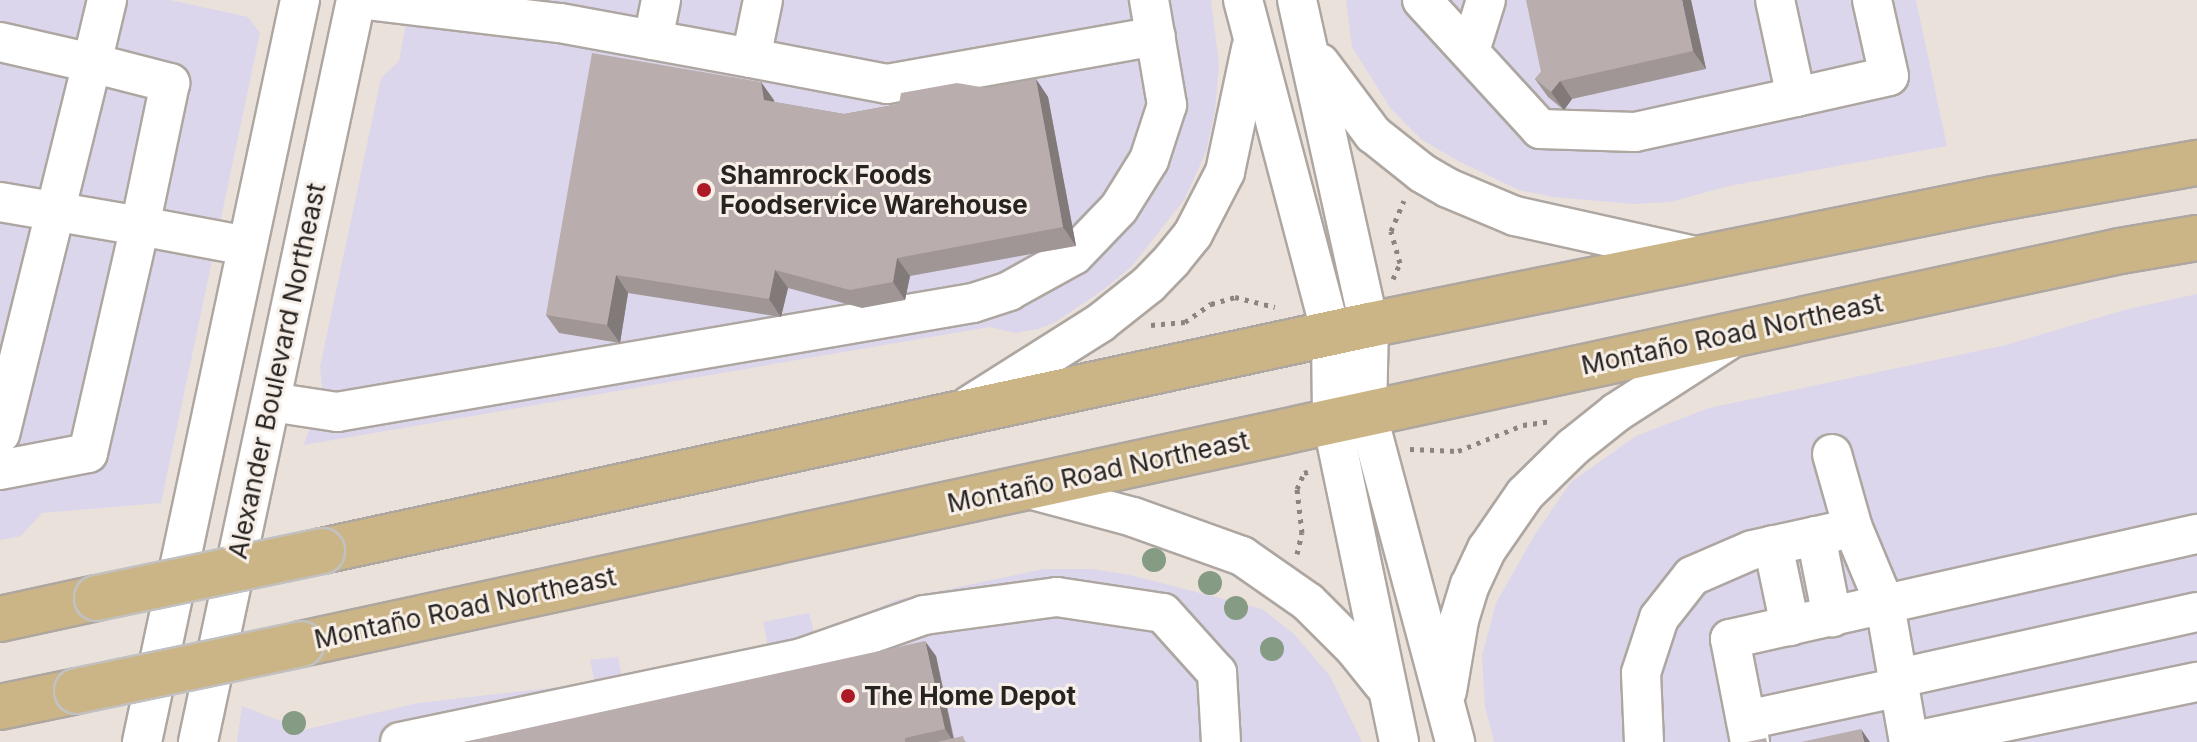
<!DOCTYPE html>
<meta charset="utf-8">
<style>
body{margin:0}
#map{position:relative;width:2197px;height:742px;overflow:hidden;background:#eae1db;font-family:Inter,sans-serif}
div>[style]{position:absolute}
.commercial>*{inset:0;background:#dbd6eb}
.path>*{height:5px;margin-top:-2.5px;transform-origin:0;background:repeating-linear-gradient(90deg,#8b8581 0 4px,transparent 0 10px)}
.roads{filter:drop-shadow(2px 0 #aea6a0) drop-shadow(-2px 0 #aea6a0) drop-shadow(0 2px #aea6a0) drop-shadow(0 -2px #aea6a0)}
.minor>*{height:38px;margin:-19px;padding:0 19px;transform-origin:19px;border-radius:19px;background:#fff}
.major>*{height:44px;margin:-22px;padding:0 22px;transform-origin:22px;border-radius:22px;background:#cbb586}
.bridges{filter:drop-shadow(2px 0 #c2c1c1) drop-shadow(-2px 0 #c2c1c1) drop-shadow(0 2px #c2c1c1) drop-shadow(0 -2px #c2c1c1)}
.major-bridge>*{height:44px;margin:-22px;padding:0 22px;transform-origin:22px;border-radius:22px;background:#cbb586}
.trees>*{width:24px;height:24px;margin:-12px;border-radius:50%;background:#859b83}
.wall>*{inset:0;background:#9f9695}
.shaded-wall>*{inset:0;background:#827a79}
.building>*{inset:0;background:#b9aead}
.dots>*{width:22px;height:22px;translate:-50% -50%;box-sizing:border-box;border:4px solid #f7efe8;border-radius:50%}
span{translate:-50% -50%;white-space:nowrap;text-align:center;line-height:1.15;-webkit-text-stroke:6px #f7efe8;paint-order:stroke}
.poi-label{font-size:26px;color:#262321;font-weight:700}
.left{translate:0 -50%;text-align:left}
.street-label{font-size:26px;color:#262321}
</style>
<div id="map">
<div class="commercial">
<i style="clip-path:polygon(0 0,170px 0,248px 17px,260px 33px,161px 503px,42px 513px,21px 536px,0 540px)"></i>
<i style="clip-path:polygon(410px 0,1211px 0,1219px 65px,1215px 111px,1206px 152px,1184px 200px,1132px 266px,1103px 290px,1054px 323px,1038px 329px,1016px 333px,989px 327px,304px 445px,322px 387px,320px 367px,381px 78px,399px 61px)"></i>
<i style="clip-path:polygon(1346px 0,1916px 0,1947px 146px,1729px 186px,1670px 202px,1633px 204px,1553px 197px,1519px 190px,1460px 162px,1422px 140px,1391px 109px,1352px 47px)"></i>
<i style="clip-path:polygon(2197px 294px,2197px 742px,1494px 742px,1485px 707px,1482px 656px,1496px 603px,1534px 536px,1571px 482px,1636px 436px,1709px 408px,2006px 345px,2128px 309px)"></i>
<i style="clip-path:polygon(1044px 569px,1092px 569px,1130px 575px,1262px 609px,1294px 634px,1330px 676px,1362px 742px,237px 742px,242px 706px,303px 730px,418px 703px,595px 683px,590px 660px,618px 657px,622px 679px,768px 646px,763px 622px,809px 613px,815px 636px,896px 600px)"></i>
</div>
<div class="path">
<i style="left:1393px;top:279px;width:17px;rotate:-66deg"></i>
<i style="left:1400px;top:263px;width:33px;rotate:-106deg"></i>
<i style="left:1391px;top:231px;width:33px;rotate:-67deg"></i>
<i style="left:1151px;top:325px;width:34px;rotate:-5deg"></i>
<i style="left:1185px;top:322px;width:32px;rotate:-35deg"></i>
<i style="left:1211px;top:304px;width:25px;rotate:-16deg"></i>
<i style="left:1235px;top:297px;width:41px;rotate:14deg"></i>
<i style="left:1410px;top:449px;width:48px;rotate:2.4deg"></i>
<i style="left:1458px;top:451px;width:70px;rotate:-21.8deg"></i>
<i style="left:1523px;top:425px;width:27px;rotate:-8deg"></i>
<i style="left:1297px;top:554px;width:22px;rotate:-77deg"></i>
<i style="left:1302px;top:533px;width:44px;rotate:-96.5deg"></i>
<i style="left:1297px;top:489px;width:17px;rotate:-66deg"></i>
<i style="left:1304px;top:473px;width:6px;rotate:-18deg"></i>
</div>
<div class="roads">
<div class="minor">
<i style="left:107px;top:0;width:65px;rotate:103.4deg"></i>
<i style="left:92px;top:63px;width:81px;rotate:14.4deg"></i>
<i style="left:170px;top:83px;width:146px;rotate:101.8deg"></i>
<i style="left:140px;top:226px;width:109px;rotate:10.6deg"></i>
<i style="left:366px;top:0;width:195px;rotate:6.8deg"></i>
<i style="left:560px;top:23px;width:194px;rotate:10.4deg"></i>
<i style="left:751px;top:58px;width:59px;rotate:-78.3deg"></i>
<i style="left:1243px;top:0;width:345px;rotate:75.2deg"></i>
<i style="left:1331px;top:334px;width:87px;rotate:89.3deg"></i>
<i style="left:1332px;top:421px;width:328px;rotate:78.2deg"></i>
<i style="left:1297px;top:0;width:333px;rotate:77.5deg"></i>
<i style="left:1369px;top:325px;width:88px;rotate:91.3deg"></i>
<i style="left:1367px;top:413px;width:341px;rotate:75deg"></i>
<i style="left:1422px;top:0;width:175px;rotate:47.5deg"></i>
<i style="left:1540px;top:129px;width:95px;rotate:1.8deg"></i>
<i style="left:1635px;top:132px;width:165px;rotate:-12.3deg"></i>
<i style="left:1796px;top:97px;width:99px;rotate:-102.2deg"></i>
<i style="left:653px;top:40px;width:41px;rotate:-78.7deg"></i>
<i style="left:0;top:42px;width:94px;rotate:12.9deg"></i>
<i style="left:92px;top:63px;width:382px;rotate:103.9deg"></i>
<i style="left:1470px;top:51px;width:53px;rotate:-72.6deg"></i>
<i style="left:751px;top:58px;width:138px;rotate:10.8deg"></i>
<i style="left:887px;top:84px;width:273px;rotate:-10.1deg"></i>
<i style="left:1320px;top:63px;width:89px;rotate:53.3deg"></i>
<i style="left:1373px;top:134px;width:63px;rotate:38.5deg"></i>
<i style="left:1422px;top:173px;width:30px;rotate:30deg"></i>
<i style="left:1448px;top:188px;width:73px;rotate:22.7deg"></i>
<i style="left:1515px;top:216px;width:184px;rotate:12.5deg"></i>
<i style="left:1796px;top:97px;width:95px;rotate:-12.7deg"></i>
<i style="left:1889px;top:76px;width:78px;rotate:-102.6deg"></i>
<i style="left:0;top:202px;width:142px;rotate:9.7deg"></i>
<i style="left:140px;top:226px;width:233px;rotate:102.9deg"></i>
<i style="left:88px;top:453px;width:90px;rotate:169.1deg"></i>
<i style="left:271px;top:402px;width:67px;rotate:8.6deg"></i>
<i style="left:337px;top:412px;width:645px;rotate:-9.73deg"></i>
<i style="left:973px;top:303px;width:38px;rotate:-18deg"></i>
<i style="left:1009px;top:291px;width:74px;rotate:-29deg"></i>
<i style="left:1074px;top:255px;width:65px;rotate:-46.2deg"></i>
<i style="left:1119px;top:208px;width:57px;rotate:-58deg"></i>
<i style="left:1149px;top:160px;width:58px;rotate:-71.9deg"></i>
<i style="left:1167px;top:105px;width:107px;rotate:-99.7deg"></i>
<i style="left:970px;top:405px;width:154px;rotate:-32.2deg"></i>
<i style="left:1100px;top:323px;width:63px;rotate:-38.5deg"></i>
<i style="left:1149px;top:284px;width:33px;rotate:-46deg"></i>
<i style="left:1172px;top:260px;width:33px;rotate:-51deg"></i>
<i style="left:1193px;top:234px;width:70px;rotate:-62.7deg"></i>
<i style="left:1225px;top:172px;width:126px;rotate:-78.1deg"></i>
<i style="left:1832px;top:454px;width:77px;rotate:74.2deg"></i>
<i style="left:1853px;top:528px;width:83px;rotate:67.4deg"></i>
<i style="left:1885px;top:605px;width:139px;rotate:80.1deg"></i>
<i style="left:1909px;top:742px;width:294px;rotate:-11.8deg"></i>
<i style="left:1025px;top:488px;width:112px;rotate:15deg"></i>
<i style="left:1133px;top:517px;width:116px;rotate:19.7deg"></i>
<i style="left:1242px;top:556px;width:80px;rotate:34.9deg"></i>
<i style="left:1308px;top:602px;width:66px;rotate:45deg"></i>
<i style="left:1355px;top:649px;width:45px;rotate:51.3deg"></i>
<i style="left:1816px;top:536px;width:83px;rotate:78.8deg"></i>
<i style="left:1773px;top:545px;width:83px;rotate:78.1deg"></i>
<i style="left:1899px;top:678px;width:305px;rotate:-12.5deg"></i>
<i style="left:1447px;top:691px;width:72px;rotate:-80.4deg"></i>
<i style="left:1459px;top:620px;width:37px;rotate:-73deg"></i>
<i style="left:1470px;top:585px;width:40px;rotate:-65deg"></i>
<i style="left:1487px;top:549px;width:67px;rotate:-55.4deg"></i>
<i style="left:1525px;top:494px;width:67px;rotate:-44.4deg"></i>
<i style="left:1573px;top:447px;width:56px;rotate:-38.5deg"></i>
<i style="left:1617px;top:412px;width:131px;rotate:-32.8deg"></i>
<i style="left:1746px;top:720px;width:157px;rotate:-12.1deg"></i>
<i style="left:142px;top:742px;width:759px;rotate:-77.98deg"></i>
<i style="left:198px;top:742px;width:759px;rotate:-77.98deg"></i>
<i style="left:400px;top:742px;width:411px;rotate:-11.8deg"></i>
<i style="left:802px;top:658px;width:129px;rotate:-19.4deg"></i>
<i style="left:924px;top:615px;width:134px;rotate:-7.7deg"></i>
<i style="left:1057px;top:597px;width:107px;rotate:8.6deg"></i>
<i style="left:1163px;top:613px;width:81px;rotate:48deg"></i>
<i style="left:1217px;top:673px;width:69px;rotate:86.7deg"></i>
<i style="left:1644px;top:742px;width:69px;rotate:-92.5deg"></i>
<i style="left:1641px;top:673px;width:58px;rotate:-71.9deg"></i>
<i style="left:1659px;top:618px;width:53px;rotate:-51.8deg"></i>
<i style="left:1692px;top:576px;width:65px;rotate:-23.4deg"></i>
<i style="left:1752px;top:550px;width:103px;rotate:-12.3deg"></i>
<i style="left:1750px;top:742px;width:105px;rotate:-101deg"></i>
<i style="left:1730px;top:639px;width:479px;rotate:-12.7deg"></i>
</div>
<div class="major">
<i style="left:322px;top:551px;width:1071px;rotate:-12.18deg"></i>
<i style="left:1369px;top:325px;width:638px;rotate:-11.4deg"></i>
<i style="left:1994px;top:199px;width:206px;rotate:-10.1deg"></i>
<i style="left:0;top:619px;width:99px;rotate:-12.2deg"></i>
<i style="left:301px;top:644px;width:1861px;rotate:-12.19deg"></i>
<i style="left:2120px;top:251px;width:78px;rotate:-9.6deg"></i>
<i style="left:0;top:707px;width:79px;rotate:-11.7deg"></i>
</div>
</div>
<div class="bridges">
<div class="major-bridge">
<i style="left:97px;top:598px;width:230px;rotate:-11.8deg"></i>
<i style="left:77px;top:691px;width:229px;rotate:-11.8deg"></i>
</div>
</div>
<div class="trees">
<i style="left:1154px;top:560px"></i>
<i style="left:1210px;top:583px"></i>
<i style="left:1236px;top:608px"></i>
<i style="left:1272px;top:649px"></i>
<i style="left:294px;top:723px"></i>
</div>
<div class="wall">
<i style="clip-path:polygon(1691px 0,1706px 69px,1572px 99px,1564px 110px,1548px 97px,1535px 79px,1541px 72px)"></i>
<i style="clip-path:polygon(1036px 79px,1048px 97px,1076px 246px,910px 276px,905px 300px,862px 308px,788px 288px,781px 317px,628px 293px,620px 343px,559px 333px,546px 315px,761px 82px,774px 102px,844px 114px)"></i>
<i style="clip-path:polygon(936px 656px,954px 738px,967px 742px,464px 742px)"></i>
</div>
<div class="shaded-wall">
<i style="clip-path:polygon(1682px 0,1691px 0,1706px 69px,1693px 51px)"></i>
<i style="clip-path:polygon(1036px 79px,1048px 97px,1076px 246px,1063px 227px)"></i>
<i style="clip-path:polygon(1560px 81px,1572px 99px,1564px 110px,1551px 92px)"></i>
<i style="clip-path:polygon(761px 82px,774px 100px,777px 118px,764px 100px)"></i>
<i style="clip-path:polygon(897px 258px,910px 276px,905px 300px,893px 282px)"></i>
<i style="clip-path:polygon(775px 270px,788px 288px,781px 317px,769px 299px)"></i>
<i style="clip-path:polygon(616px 275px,628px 293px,620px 343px,607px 325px)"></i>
<i style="clip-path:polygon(925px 641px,936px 656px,954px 742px,945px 729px)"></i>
<i style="clip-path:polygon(1861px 729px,1870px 742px,1864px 742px)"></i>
</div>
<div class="building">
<i style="clip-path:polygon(1526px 0,1682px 0,1693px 51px,1560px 81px,1551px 92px,1535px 79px,1541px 72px)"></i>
<i style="clip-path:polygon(592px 53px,761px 82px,764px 100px,844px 114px,899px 104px,901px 93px,957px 83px,987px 88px,1036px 79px,1063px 227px,897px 258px,893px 282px,850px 290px,775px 270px,769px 299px,616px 275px,607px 325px,546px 315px)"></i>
<i style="clip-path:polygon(925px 641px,945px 729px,905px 738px,905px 742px,464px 742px)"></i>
<i style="clip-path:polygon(1861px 729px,1864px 742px,1801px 742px)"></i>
<i style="clip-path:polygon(963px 736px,965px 742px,937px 742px)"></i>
<i style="clip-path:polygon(1766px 738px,1767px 742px,1747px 742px)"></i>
</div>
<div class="dots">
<i style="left:704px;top:190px;background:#ad1a27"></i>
<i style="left:848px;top:696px;background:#ad1a27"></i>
</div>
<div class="poi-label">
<span class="left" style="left:720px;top:190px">Shamrock Foods<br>Foodservice Warehouse</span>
<span class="left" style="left:864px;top:696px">The Home Depot</span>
</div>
<div class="street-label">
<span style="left:1732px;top:334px;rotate:-12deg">Montaño Road Northeast</span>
<span style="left:277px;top:371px;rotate:-78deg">Alexander Boulevard Northeast</span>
<span style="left:1098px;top:472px;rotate:-12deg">Montaño Road Northeast</span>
<span style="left:465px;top:608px;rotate:-12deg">Montaño Road Northeast</span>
</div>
</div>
